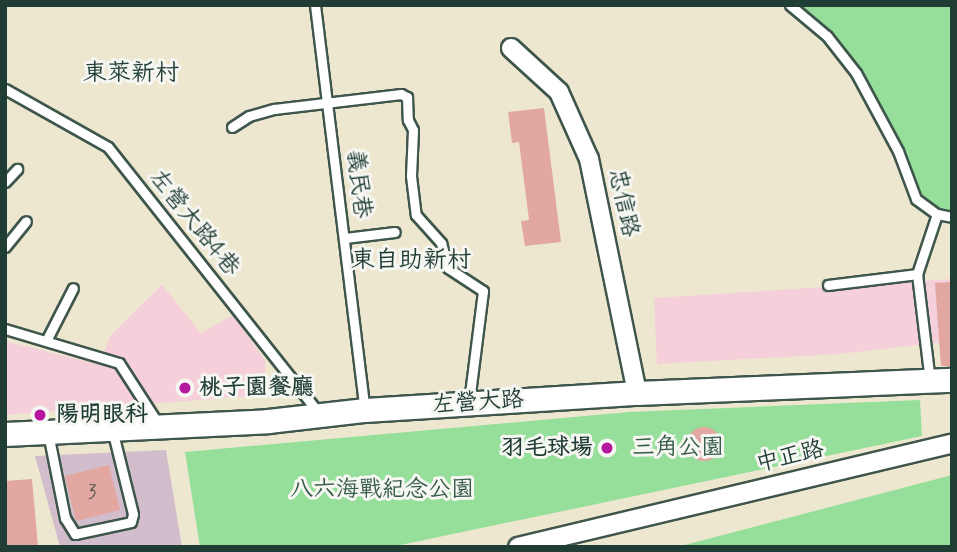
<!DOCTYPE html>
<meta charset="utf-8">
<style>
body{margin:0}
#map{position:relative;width:957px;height:552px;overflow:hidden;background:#eee7cf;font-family:Mynerve,"LXGW WenKai TC",sans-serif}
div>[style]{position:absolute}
.built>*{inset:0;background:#f5cfda}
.industrial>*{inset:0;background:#d1bdcb}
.green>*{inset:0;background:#95df9a}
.building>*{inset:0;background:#e2a7a0}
.round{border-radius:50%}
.roads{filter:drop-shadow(2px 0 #3e564b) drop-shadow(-2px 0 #3e564b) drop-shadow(0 2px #3e564b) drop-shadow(0 -2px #3e564b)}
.service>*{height:9px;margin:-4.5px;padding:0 4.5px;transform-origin:4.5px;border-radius:4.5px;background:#fff}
.minor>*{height:18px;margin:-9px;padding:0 9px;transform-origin:9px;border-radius:9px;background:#fff}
.tertiary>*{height:23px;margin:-11.5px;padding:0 11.5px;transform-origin:11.5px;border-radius:11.5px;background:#fff}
.dots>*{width:19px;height:19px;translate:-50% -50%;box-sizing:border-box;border:4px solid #f6f6f2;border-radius:50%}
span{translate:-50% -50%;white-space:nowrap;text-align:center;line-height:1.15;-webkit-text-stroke:6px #f6f6f2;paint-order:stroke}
.number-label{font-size:19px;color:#50584f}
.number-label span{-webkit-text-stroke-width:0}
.street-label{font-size:23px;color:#1f3d34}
.poi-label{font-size:23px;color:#1f3d34;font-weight:700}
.left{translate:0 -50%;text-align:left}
.right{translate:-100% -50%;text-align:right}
.park-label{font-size:23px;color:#375d48}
.neighbourhood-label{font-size:24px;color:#1f3d34}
.frame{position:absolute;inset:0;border:7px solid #1f3d34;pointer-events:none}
</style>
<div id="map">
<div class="built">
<i style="clip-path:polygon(952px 279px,952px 341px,839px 354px,657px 364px,654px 298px)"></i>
<i style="clip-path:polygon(162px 285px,201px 333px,233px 315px,265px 360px,266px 395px,5px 415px,5px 341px,100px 365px,110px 336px)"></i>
</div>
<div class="industrial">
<i style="clip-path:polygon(166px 450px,182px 547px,60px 547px,35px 456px)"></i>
</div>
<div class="green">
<i style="clip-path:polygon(790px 5px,952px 5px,952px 217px,916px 199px,898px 151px,839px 52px)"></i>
<i style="clip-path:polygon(920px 400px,922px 436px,391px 547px,200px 547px,185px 452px,629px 412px)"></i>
<i style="clip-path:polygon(952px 475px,952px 547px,677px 547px)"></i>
</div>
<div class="building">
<i style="clip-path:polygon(544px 108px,561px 242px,525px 246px,521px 221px,529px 220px,519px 142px,512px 143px,508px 112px)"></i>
<i style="clip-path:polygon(952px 282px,952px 366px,941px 366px,935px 283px)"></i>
<i class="round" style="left:687px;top:427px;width:34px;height:34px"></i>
<i style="clip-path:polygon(109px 465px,120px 510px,76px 521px,65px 476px)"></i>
<i style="clip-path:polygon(32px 479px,38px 547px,5px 547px,5px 481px)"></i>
</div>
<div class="roads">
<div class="service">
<i style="left:315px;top:5px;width:408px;rotate:83deg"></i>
<i style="left:790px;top:5px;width:48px;rotate:40deg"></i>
<i style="left:827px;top:36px;width:47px;rotate:51.9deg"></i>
<i style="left:856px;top:73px;width:89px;rotate:61.7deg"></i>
<i style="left:898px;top:151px;width:51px;rotate:69.4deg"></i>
<i style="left:916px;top:199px;width:26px;rotate:36deg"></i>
<i style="left:937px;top:214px;width:63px;rotate:108.4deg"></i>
<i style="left:917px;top:274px;width:108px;rotate:83.1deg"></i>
<i style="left:5px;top:89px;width:118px;rotate:29.4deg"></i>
<i style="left:108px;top:147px;width:338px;rotate:51.6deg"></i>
<i style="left:232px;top:127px;width:20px;rotate:-33deg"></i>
<i style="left:249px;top:116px;width:26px;rotate:-16deg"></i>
<i style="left:274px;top:109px;width:128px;rotate:-6.7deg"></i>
<i style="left:401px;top:94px;width:7px;rotate:27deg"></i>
<i style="left:407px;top:97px;width:23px;rotate:88deg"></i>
<i style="left:408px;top:120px;width:11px;rotate:63deg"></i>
<i style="left:413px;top:130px;width:46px;rotate:92.5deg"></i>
<i style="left:411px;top:176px;width:39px;rotate:83deg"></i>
<i style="left:416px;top:215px;width:38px;rotate:48deg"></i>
<i style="left:441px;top:243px;width:26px;rotate:74deg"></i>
<i style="left:448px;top:268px;width:42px;rotate:33.3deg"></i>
<i style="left:483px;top:291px;width:112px;rotate:97.2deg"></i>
<i style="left:5px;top:182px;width:18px;rotate:-47deg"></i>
<i style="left:937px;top:214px;width:15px;rotate:11deg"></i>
<i style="left:345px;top:238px;width:50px;rotate:-6.8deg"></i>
<i style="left:5px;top:247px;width:33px;rotate:-51deg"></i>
<i style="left:828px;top:285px;width:90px;rotate:-7deg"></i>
<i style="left:5px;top:329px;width:119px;rotate:16.6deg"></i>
<i style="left:119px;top:363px;width:74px;rotate:57.2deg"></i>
<i style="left:47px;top:339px;width:57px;rotate:-63deg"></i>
<i style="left:48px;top:433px;width:87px;rotate:78.7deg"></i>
<i style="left:65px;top:518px;width:19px;rotate:58deg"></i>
<i style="left:75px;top:534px;width:57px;rotate:-12.1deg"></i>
<i style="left:131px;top:522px;width:8px;rotate:-76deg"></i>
<i style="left:133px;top:514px;width:88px;rotate:-103.9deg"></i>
</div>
<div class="minor">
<i style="left:511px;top:48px;width:65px;rotate:42.5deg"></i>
<i style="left:559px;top:92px;width:73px;rotate:65.9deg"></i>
<i style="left:589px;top:159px;width:239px;rotate:78.4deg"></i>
<i style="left:518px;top:547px;width:446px;rotate:-13.4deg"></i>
</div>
<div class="tertiary">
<i style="left:5px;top:434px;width:263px;rotate:-2.8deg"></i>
<i style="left:268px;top:421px;width:98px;rotate:-6.5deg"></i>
<i style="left:365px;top:410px;width:273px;rotate:-3.6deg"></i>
<i style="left:637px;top:393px;width:315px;rotate:-2.4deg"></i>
</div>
</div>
<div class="dots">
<i style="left:185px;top:388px;background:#b5179e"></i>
<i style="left:40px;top:415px;background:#b5179e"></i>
<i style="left:607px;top:448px;background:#b5179e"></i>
</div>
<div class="number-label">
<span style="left:92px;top:493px">3</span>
</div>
<div class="street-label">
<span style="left:358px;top:184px;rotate:83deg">義民巷</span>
<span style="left:623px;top:203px;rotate:78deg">忠信路</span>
<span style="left:194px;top:223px;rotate:51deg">左營大路4巷</span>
<span style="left:478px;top:403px;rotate:-4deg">左營大路</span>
<span style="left:790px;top:457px;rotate:-13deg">中正路</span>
</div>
<div class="poi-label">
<span class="left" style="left:199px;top:388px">桃子園餐廳</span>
<span class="left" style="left:56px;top:415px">陽明眼科</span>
<span class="right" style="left:593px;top:448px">羽毛球場</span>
</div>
<div class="park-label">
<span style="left:678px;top:448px">三角公園</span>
<span style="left:382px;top:490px">八六海戰紀念公園</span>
</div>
<div class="neighbourhood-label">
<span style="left:131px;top:74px">東萊新村</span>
<span style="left:411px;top:261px">東自助新村</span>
</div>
<div class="frame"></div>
</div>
